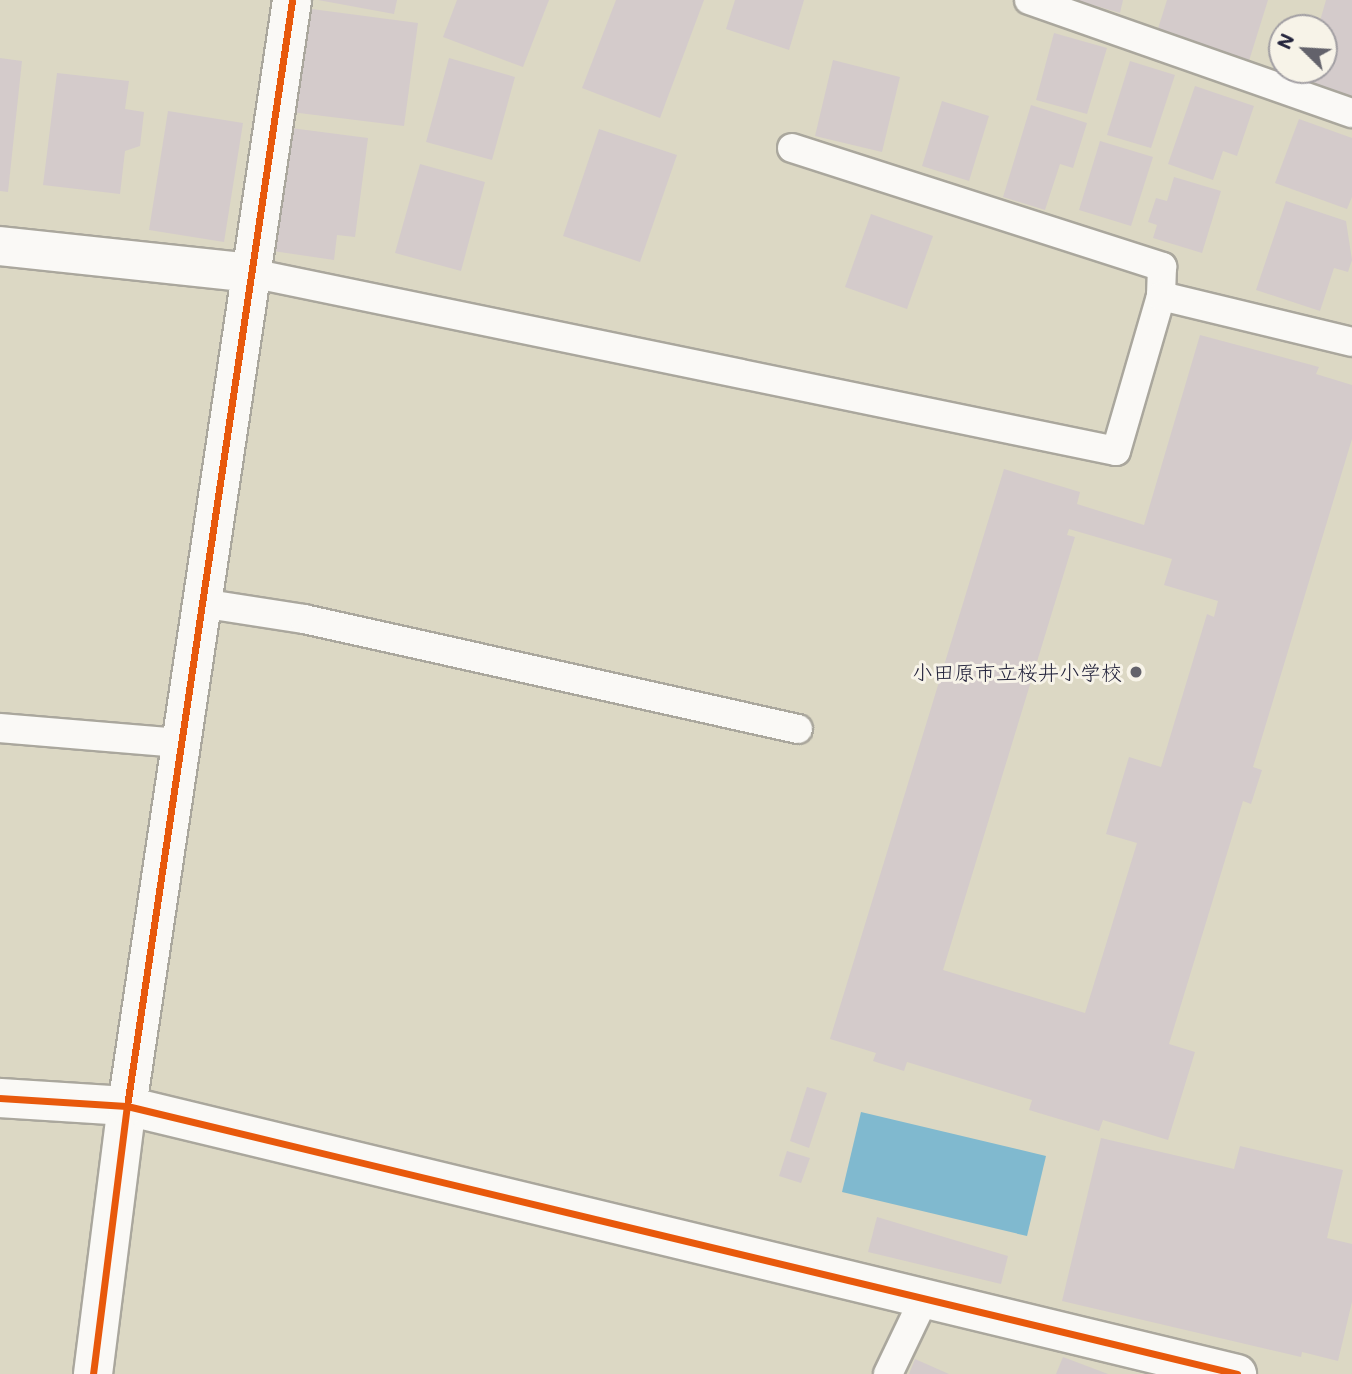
<!DOCTYPE html>
<meta charset="utf-8">
<style>
body{margin:0}
#map{position:relative;width:1352px;height:1374px;overflow:hidden;background:#dcd8c4;font-family:Mali,"Klee One",sans-serif}
div>[style]{position:absolute}
.water>*{inset:0;background:#80b9cf}
.building>*{inset:0;background:#d4cbcb}
.roads{filter:drop-shadow(2px 0 #aaa79d) drop-shadow(-2px 0 #aaa79d) drop-shadow(0 2px #aaa79d) drop-shadow(0 -2px #aaa79d)}
.lane>*{height:28px;margin:-14px;padding:0 14px;transform-origin:14px;border-radius:14px;background:#faf9f6}
.street>*{height:38px;margin:-19px;padding:0 19px;transform-origin:19px;border-radius:19px;background:#faf9f6}
.cycleway>*{height:7px;margin:-3.5px;padding:0 3.5px;transform-origin:3.5px;border-radius:3.5px;background:#e8590c}
.dots>*{width:19px;height:19px;translate:-50% -50%;box-sizing:border-box;border:4px solid #f7f3e8;border-radius:50%}
span{translate:-50% -50%;white-space:nowrap;text-align:center;line-height:1.15;-webkit-text-stroke:6px #f7f3e8;paint-order:stroke}
.poi-label{font-size:21px;color:#22223b}
.right{translate:-100% -50%;text-align:right}
.north{position:absolute;left:1268px;top:14px;width:70px;height:70px;box-sizing:border-box;background:#f7f3e8;border:2px solid #a29fa3;border-radius:50%;rotate:294deg;font-size:19px;font-weight:700;line-height:28px;text-align:center;color:#22223b}
.north::after{content:'';display:block;margin:auto;width:24px;height:32px;background:#63626b;clip-path:polygon(50% 0,100% 100%,50% 72%,0 100%)}
</style>
<div id="map">
<div class="water">
<i style="clip-path:polygon(861px 1112px,1046px 1156px,1027px 1236px,842px 1192px)"></i>
</div>
<div class="building">
<i style="clip-path:polygon(318px 0,397px 0,394px 14px)"></i>
<i style="clip-path:polygon(457px 0,549px 0,523px 67px,443px 37px)"></i>
<i style="clip-path:polygon(616px 0,704px 0,660px 118px,582px 88px)"></i>
<i style="clip-path:polygon(735px 0,804px 0,789px 50px,726px 29px)"></i>
<i style="clip-path:polygon(1076px 0,1123px 0,1120px 13px)"></i>
<i style="clip-path:polygon(1167px 0,1268px 0,1248px 64px,1156px 35px)"></i>
<i style="clip-path:polygon(1326px 0,1352px 0,1352px 100px,1289px 82px,1292px 70px,1324px 70px,1324px 28px,1318px 28px)"></i>
<i style="clip-path:polygon(304px 8px,418px 23px,404px 126px,291px 112px)"></i>
<i style="clip-path:polygon(1054px 33px,1107px 48px,1087px 114px,1036px 100px)"></i>
<i style="clip-path:polygon(0 58px,22px 61px,8px 192px,0 191px)"></i>
<i style="clip-path:polygon(449px 58px,515px 77px,492px 160px,426px 142px)"></i>
<i style="clip-path:polygon(833px 60px,900px 77px,882px 152px,815px 136px)"></i>
<i style="clip-path:polygon(1130px 61px,1175px 75px,1151px 148px,1107px 135px)"></i>
<i style="clip-path:polygon(57px 73px,129px 81px,125px 109px,144px 112px,140px 146px,125px 151px,120px 194px,43px 185px)"></i>
<i style="clip-path:polygon(1195px 86px,1254px 106px,1237px 156px,1223px 151px,1213px 180px,1168px 164px)"></i>
<i style="clip-path:polygon(942px 101px,989px 116px,969px 181px,922px 166px)"></i>
<i style="clip-path:polygon(1031px 105px,1087px 123px,1073px 168px,1060px 164px,1045px 210px,1003px 197px)"></i>
<i style="clip-path:polygon(168px 111px,243px 123px,224px 242px,149px 230px)"></i>
<i style="clip-path:polygon(1299px 119px,1352px 138px,1352px 197px,1347px 209px,1275px 183px)"></i>
<i style="clip-path:polygon(283px 127px,368px 138px,355px 237px,337px 235px,334px 260px,266px 250px)"></i>
<i style="clip-path:polygon(599px 129px,677px 155px,640px 262px,563px 236px)"></i>
<i style="clip-path:polygon(1100px 141px,1153px 157px,1131px 226px,1079px 210px)"></i>
<i style="clip-path:polygon(420px 164px,485px 182px,461px 271px,395px 253px)"></i>
<i style="clip-path:polygon(1174px 177px,1221px 191px,1202px 253px,1153px 238px,1157px 225px,1148px 222px,1156px 198px,1167px 201px)"></i>
<i style="clip-path:polygon(1286px 201px,1346px 221px,1352px 260px,1348px 272px,1334px 268px,1320px 311px,1256px 290px)"></i>
<i style="clip-path:polygon(871px 214px,933px 236px,907px 309px,845px 287px)"></i>
<i style="clip-path:polygon(evenodd,1200px 335px,1319px 367px,1316px 374px,1352px 385px,1352px 439px,1253px 767px,1262px 770px,1251px 804px,1243px 801px,1169px 1044px,1195px 1052px,1168px 1140px,1103px 1120px,1099px 1131px,1029px 1110px,1032px 1100px,907px 1062px,904px 1071px,873px 1061px,876px 1053px,830px 1039px,1004px 469px,1080px 492px,1077px 504px,1144px 525px,1200px 335px,1069px 529px,1172px 559px,1164px 585px,1218px 601px,1214px 617px,1207px 614px,1161px 767px,1129px 757px,1106px 834px,1137px 843px,1085px 1013px,943px 970px,1075px 537px,1067px 535px,1069px 529px)"></i>
<i style="clip-path:polygon(807px 1087px,827px 1093px,809px 1148px,790px 1141px)"></i>
<i style="clip-path:polygon(1101px 1138px,1234px 1169px,1240px 1146px,1343px 1170px,1327px 1238px,1352px 1244px,1352px 1302px,1338px 1361px,1302px 1352px,1301px 1357px,1062px 1301px)"></i>
<i style="clip-path:polygon(787px 1151px,810px 1158px,801px 1183px,779px 1176px)"></i>
<i style="clip-path:polygon(877px 1217px,1008px 1256px,1001px 1284px,868px 1252px)"></i>
<i style="clip-path:polygon(1063px 1357px,1108px 1374px,1056px 1374px)"></i>
<i style="clip-path:polygon(915px 1359px,949px 1374px,909px 1374px)"></i>
</div>
<div class="roads">
<div class="lane">
<i style="left:1029px;top:0;width:342px;rotate:19.3deg"></i>
<i style="left:792px;top:148px;width:389px;rotate:17.8deg"></i>
<i style="left:1162px;top:267px;width:29px;rotate:92deg"></i>
<i style="left:251px;top:273px;width:883px;rotate:11.63deg"></i>
<i style="left:1116px;top:451px;width:161px;rotate:-73.8deg"></i>
<i style="left:1161px;top:296px;width:196px;rotate:13.5deg"></i>
<i style="left:201px;top:603px;width:104px;rotate:8.8deg"></i>
<i style="left:304px;top:619px;width:506px;rotate:12.55deg"></i>
<i style="left:0;top:728px;width:181px;rotate:4.8deg"></i>
<i style="left:888px;top:1374px;width:83px;rotate:-64.4deg"></i>
</div>
<div class="street">
<i style="left:0;top:246px;width:252px;rotate:6.1deg"></i>
<i style="left:0;top:1098px;width:127px;rotate:3.6deg"></i>
<i style="left:127px;top:1106px;width:1142px;rotate:13.57deg"></i>
<i style="left:93px;top:1374px;width:270px;rotate:-82.8deg"></i>
<i style="left:127px;top:1106px;width:1118px;rotate:-81.51deg"></i>
</div>
</div>
<div class="cycleway">
<i style="left:0;top:1098px;width:127px;rotate:3.6deg"></i>
<i style="left:127px;top:1106px;width:1142px;rotate:13.57deg"></i>
<i style="left:93px;top:1374px;width:270px;rotate:-82.8deg"></i>
<i style="left:127px;top:1106px;width:1118px;rotate:-81.51deg"></i>
</div>
<div class="dots">
<i style="left:1136px;top:672px;background:#63626b"></i>
</div>
<div class="poi-label">
<span class="right" style="left:1122px;top:672px">小田原市立桜井小学校</span>
</div>
<div class="north">N</div>
</div>
